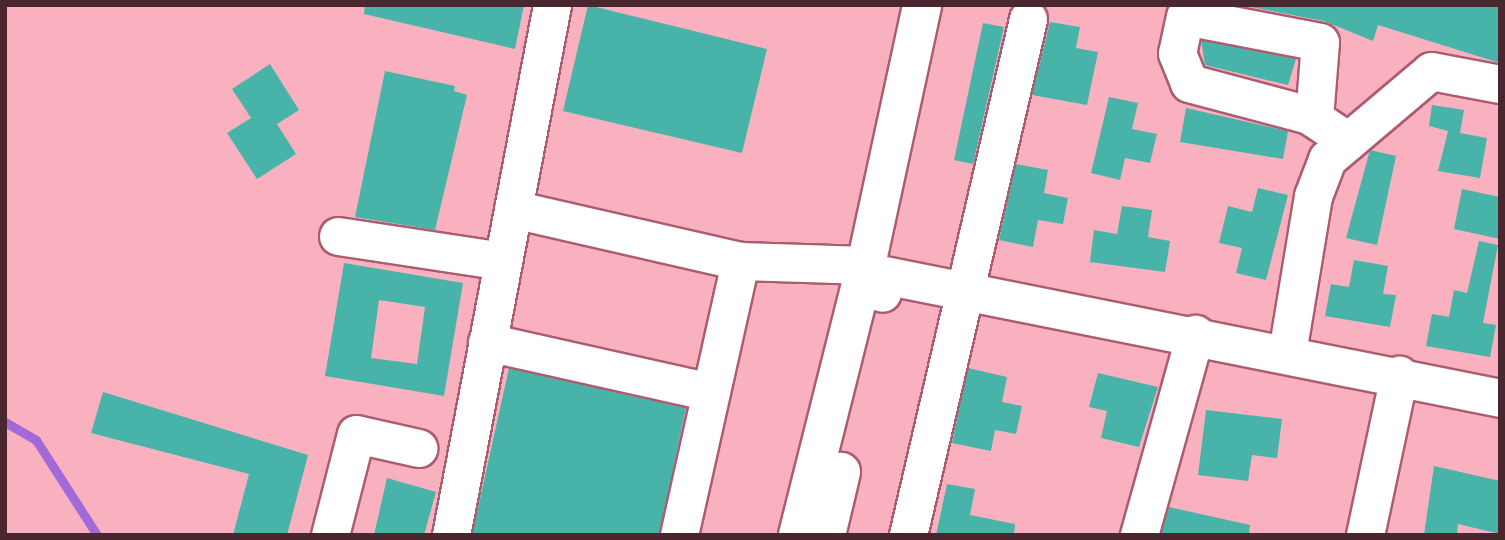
<!DOCTYPE html>
<style>
body{margin:0}
#map{position:relative;width:1505px;height:540px;overflow:hidden;background:#f9b1bf;font-family:Overpass,sans-serif}
div>[style]{position:absolute}
.stream>*{height:9px;margin:-4.5px;padding:0 4.5px;transform-origin:4.5px;border-radius:4.5px;background:#a26ad7}
.building>*{inset:0;background:#48b4a9}
.roads{filter:drop-shadow(2px 0 #ac5c6f) drop-shadow(-2px 0 #ac5c6f) drop-shadow(0 2px #ac5c6f) drop-shadow(0 -2px #ac5c6f)}
.minor>*{height:37px;margin:-18.5px;padding:0 18.5px;transform-origin:18.5px;border-radius:18.5px;background:#fff}
.major>*{height:38px;margin:-19px;padding:0 19px;transform-origin:19px;border-radius:19px;background:#fff}
span{translate:-50% -50%;white-space:nowrap;text-align:center;line-height:1.15;-webkit-text-stroke:5px #fde0e5;paint-order:stroke}
.frame{position:absolute;inset:0;border:7px solid #4a272f;pointer-events:none}
</style>
<div id="map">
<div class="stream">
<i style="left:5px;top:422px;width:36px;rotate:30deg"></i>
<i style="left:36px;top:440px;width:113px;rotate:57.3deg"></i>
</div>
<div class="building">
<i style="clip-path:polygon(365px 5px,524px 5px,515px 49px,364px 14px)"></i>
<i style="clip-path:polygon(588px 5px,767px 49px,742px 153px,563px 111px)"></i>
<i style="clip-path:polygon(1240px 5px,1500px 5px,1500px 63px,1378px 25px,1373px 41px,1324px 21px)"></i>
<i style="clip-path:polygon(1050px 22px,1080px 27px,1076px 48px,1098px 52px,1087px 105px,1032px 95px)"></i>
<i style="clip-path:polygon(983px 23px,1004px 27px,973px 164px,954px 160px)"></i>
<i style="clip-path:polygon(1201px 40px,1296px 59px,1288px 85px,1205px 65px)"></i>
<i style="clip-path:polygon(270px 64px,299px 110px,277px 124px,296px 154px,257px 179px,227px 133px,251px 118px,232px 89px)"></i>
<i style="clip-path:polygon(385px 71px,455px 86px,454px 91px,467px 95px,435px 230px,355px 217px)"></i>
<i style="clip-path:polygon(1109px 97px,1138px 103px,1132px 129px,1157px 134px,1150px 163px,1125px 158px,1120px 180px,1091px 173px)"></i>
<i style="clip-path:polygon(1432px 105px,1464px 110px,1460px 133px,1487px 138px,1480px 178px,1438px 171px,1448px 131px,1429px 126px)"></i>
<i style="clip-path:polygon(1186px 108px,1288px 131px,1283px 159px,1180px 142px)"></i>
<i style="clip-path:polygon(1370px 150px,1396px 156px,1377px 245px,1346px 238px)"></i>
<i style="clip-path:polygon(1016px 164px,1048px 170px,1044px 193px,1068px 198px,1063px 224px,1038px 220px,1033px 247px,999px 240px)"></i>
<i style="clip-path:polygon(1258px 188px,1288px 195px,1266px 280px,1236px 273px,1242px 248px,1219px 243px,1228px 206px,1252px 212px)"></i>
<i style="clip-path:polygon(1462px 189px,1500px 197px,1500px 239px,1454px 229px)"></i>
<i style="clip-path:polygon(1122px 206px,1152px 210px,1148px 237px,1170px 241px,1165px 272px,1090px 262px,1094px 230px,1117px 234px)"></i>
<i style="clip-path:polygon(1479px 241px,1498px 245px,1483px 323px,1496px 325px,1490px 357px,1426px 346px,1432px 314px,1449px 317px,1454px 290px,1467px 293px)"></i>
<i style="clip-path:polygon(1354px 260px,1388px 266px,1383px 294px,1396px 295px,1390px 327px,1325px 316px,1331px 284px,1349px 287px)"></i>
<i style="clip-path:polygon(evenodd,344px 263px,463px 283px,444px 396px,325px 376px,344px 263px,379px 300px,425px 307px,417px 364px,371px 358px,379px 300px)"></i>
<i style="clip-path:polygon(509px 368px,686px 408px,659px 535px,472px 535px)"></i>
<i style="clip-path:polygon(968px 368px,1007px 377px,1002px 402px,1022px 406px,1016px 434px,995px 430px,991px 451px,952px 443px)"></i>
<i style="clip-path:polygon(1098px 373px,1158px 387px,1139px 447px,1101px 438px,1107px 411px,1089px 407px)"></i>
<i style="clip-path:polygon(103px 392px,308px 455px,287px 535px,233px 535px,249px 474px,91px 433px)"></i>
<i style="clip-path:polygon(1206px 410px,1282px 419px,1277px 458px,1252px 455px,1248px 481px,1198px 475px)"></i>
<i style="clip-path:polygon(1434px 466px,1500px 481px,1500px 534px,1458px 524px,1457px 535px,1424px 535px)"></i>
<i style="clip-path:polygon(387px 478px,436px 492px,424px 535px,374px 535px)"></i>
<i style="clip-path:polygon(947px 484px,975px 489px,970px 515px,1015px 524px,1014px 535px,936px 535px)"></i>
<i style="clip-path:polygon(1169px 507px,1250px 525px,1249px 535px,1161px 535px)"></i>
</div>
<div class="roads">
<div class="minor">
<i style="left:1314px;top:118px;width:76px;rotate:-85.5deg"></i>
<i style="left:1320px;top:42px;width:137px;rotate:-169.1deg"></i>
<i style="left:1185px;top:16px;width:38px;rotate:102deg"></i>
<i style="left:1177px;top:53px;width:32px;rotate:68deg"></i>
<i style="left:1189px;top:83px;width:124px;rotate:14.9deg"></i>
<i style="left:1309px;top:115px;width:47px;rotate:33.7deg"></i>
<i style="left:513px;top:209px;width:233px;rotate:12.9deg"></i>
<i style="left:740px;top:261px;width:126px;rotate:1.8deg"></i>
<i style="left:866px;top:265px;width:32px;rotate:60deg"></i>
<i style="left:338px;top:236px;width:167px;rotate:8.6deg"></i>
<i style="left:884px;top:275px;width:628px;rotate:11.29deg"></i>
<i style="left:487px;top:342px;width:229px;rotate:12.6deg"></i>
<i style="left:1287px;top:353px;width:159px;rotate:-80.6deg"></i>
<i style="left:1313px;top:196px;width:40px;rotate:-69deg"></i>
<i style="left:1327px;top:159px;width:136px;rotate:-40.2deg"></i>
<i style="left:1431px;top:71px;width:70px;rotate:10.7deg"></i>
<i style="left:330px;top:535px;width:104px;rotate:-75.6deg"></i>
<i style="left:356px;top:434px;width:64px;rotate:12.7deg"></i>
<i style="left:451px;top:535px;width:540px;rotate:-79.21deg"></i>
<i style="left:679px;top:535px;width:281px;rotate:-77.4deg"></i>
<i style="left:908px;top:535px;width:530px;rotate:-76.91deg"></i>
<i style="left:1139px;top:535px;width:209px;rotate:-74.4deg"></i>
<i style="left:1365px;top:535px;width:164px;rotate:-78deg"></i>
</div>
<div class="major">
<i style="left:798px;top:535px;width:278px;rotate:-75.9deg"></i>
<i style="left:866px;top:265px;width:266px;rotate:-77.8deg"></i>
<i style="left:826px;top:535px;width:65px;rotate:-76.6deg"></i>
</div>
</div>
<div class="frame"></div>
</div>
